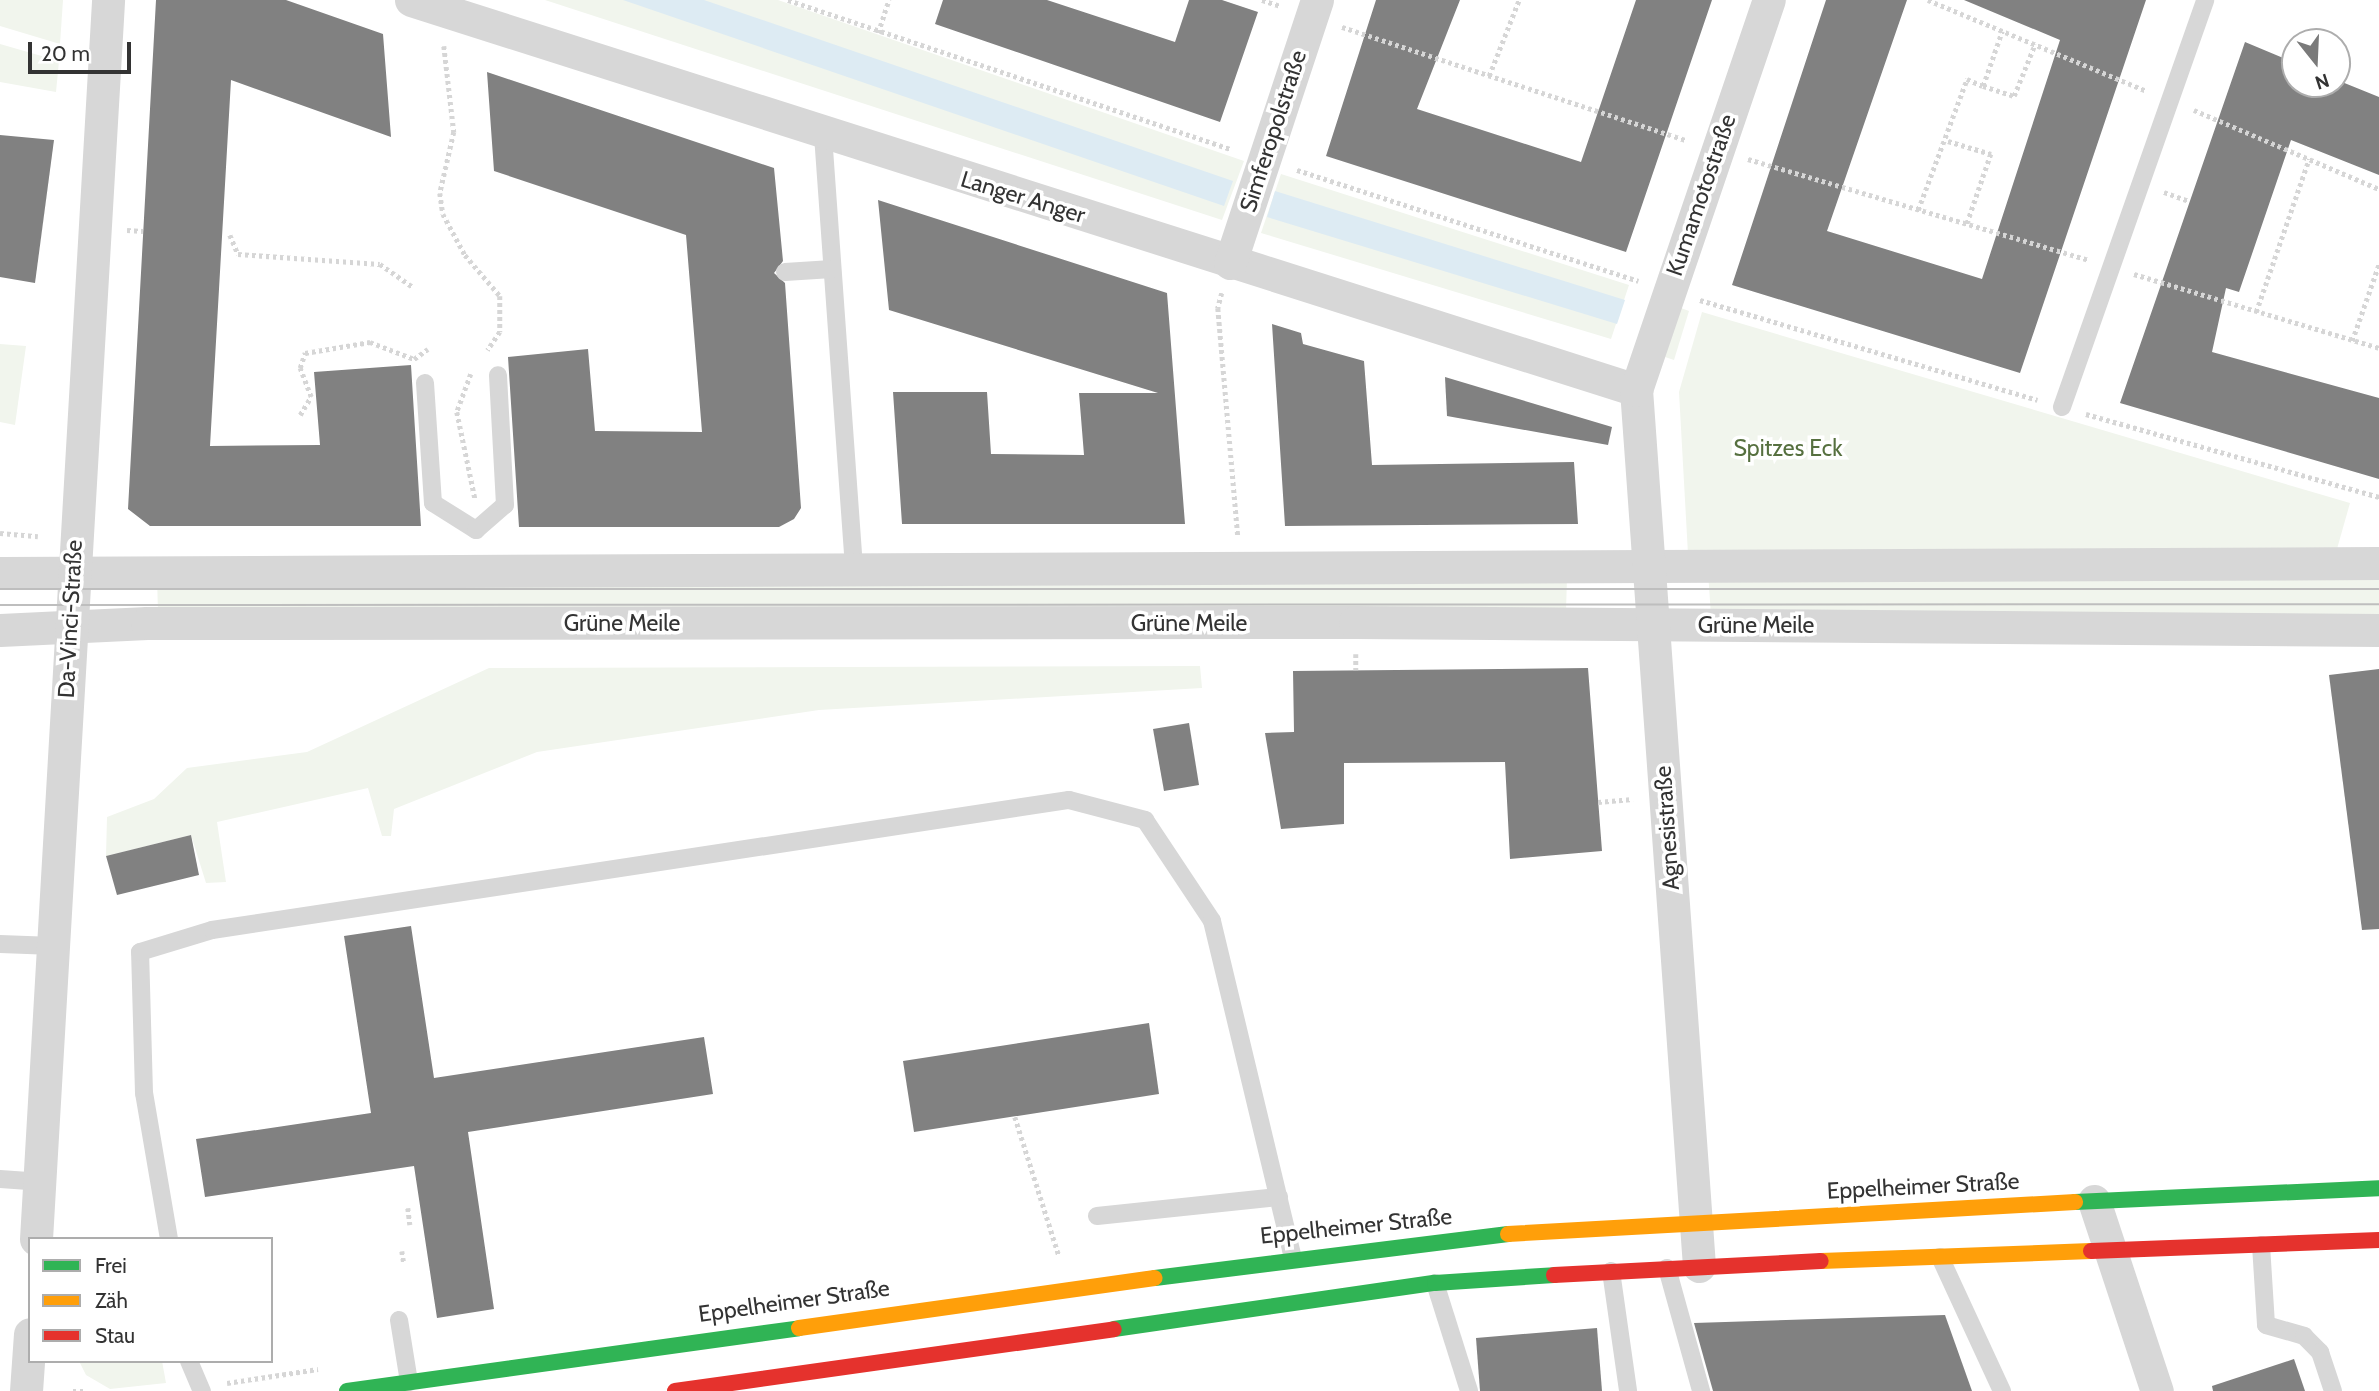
<!DOCTYPE html>
<meta charset="utf-8">
<style>
body{margin:0}
#map{position:relative;width:2379px;height:1391px;overflow:hidden;background:#fff;font-family:Cabin,sans-serif}
div>[style]{position:absolute}
.green>*{inset:0;background:#f1f5ed}
.water>*{inset:0;background:#ddebf3}
.building>*{inset:0;background:#818181}
.path>*{height:4.5px;margin-top:-2.25px;transform-origin:0;background:repeating-linear-gradient(90deg,#d6d6d6 0 3.5px,transparent 0 7px)}
.lane>*{height:18px;margin:-9px;padding:0 9px;transform-origin:9px;border-radius:9px;background:#d7d7d7}
.street>*{height:33px;margin:-16.5px;padding:0 16.5px;transform-origin:16.5px;border-radius:16.5px;background:#d7d7d7}
.fast>*{height:16px;margin:-8px;padding:0 8px;transform-origin:8px;border-radius:8px;background:#30b455}
.slow>*{height:16px;margin:-8px;padding:0 8px;transform-origin:8px;border-radius:8px;background:#ff9f0a}
.jam>*{height:16px;margin:-8px;padding:0 8px;transform-origin:8px;border-radius:8px;background:#e5322d}
.tram>*{height:2px;margin:-1px;padding:0 1px;transform-origin:1px;border-radius:1px;background:#bebebe}
span{translate:-50% -50%;white-space:nowrap;text-align:center;line-height:1.15;-webkit-text-stroke:7px #fff;paint-order:stroke}
.street-label{font-size:23px;color:#333}
.park-label{font-size:23px;color:#56703f}
.legend{position:absolute;left:28px;top:1237px;width:245px;height:126px;box-sizing:border-box;background:#fff;border:2px solid #adadad;margin:0;padding:9px 12px;list-style:none;font-size:21px;color:#333}
.legend li{display:flex;align-items:center;gap:14px;height:35px}
.legend b{width:35px;border:2px solid #adadad}
.north{position:absolute;left:2281px;top:28px;width:70px;height:70px;box-sizing:border-box;background:#fff;border:2px solid #adadad;border-radius:50%;rotate:162deg;font-size:19px;font-weight:700;line-height:28px;text-align:center;color:#333}
.north::after{content:'';display:block;margin:auto;width:24px;height:32px;background:#7a7a7a;clip-path:polygon(50% 0,100% 100%,50% 72%,0 100%)}
.scale{position:absolute;left:28px;top:42px;width:103px;height:32px;box-sizing:border-box;border:4px solid #333;border-top:0;padding-left:9px;font-size:21px;line-height:24px;white-space:nowrap;color:#333;-webkit-text-stroke:5px #fff;paint-order:stroke}
</style>
<div id="map">
<div class="green">
<i style="clip-path:polygon(0 0,63px 0,60px 44px,0 26px)"></i>
<i style="clip-path:polygon(545px 0,778px 0,1244px 161px,1222px 220px)"></i>
<i style="clip-path:polygon(0 44px,59px 61px,56px 92px,0 82px)"></i>
<i style="clip-path:polygon(1281px 174px,1629px 285px,1611px 339px,1261px 233px)"></i>
<i style="clip-path:polygon(1681px 308px,1689px 311px,1674px 360px,1665px 357px)"></i>
<i style="clip-path:polygon(1702px 312px,2350px 503px,2335px 556px,1688px 554px,1679px 392px)"></i>
<i style="clip-path:polygon(0 344px,26px 346px,15px 425px,0 422px)"></i>
<i style="clip-path:polygon(1708px 572px,2379px 574px,2379px 618px,1711px 615px)"></i>
<i style="clip-path:polygon(157px 578px,1567px 578px,1566px 610px,158px 612px)"></i>
<i style="clip-path:polygon(1200px 666px,1202px 688px,819px 710px,537px 752px,394px 809px,391px 836px,382px 836px,368px 788px,217px 822px,226px 882px,206px 883px,191px 835px,106px 856px,107px 817px,154px 799px,187px 768px,307px 752px,489px 668px)"></i>
<i style="clip-path:polygon(79px 1361px,162px 1361px,166px 1383px,110px 1389px,86px 1375px)"></i>
</div>
<div class="water">
<i style="clip-path:polygon(623px 0,704px 0,1233px 181px,1224px 206px)"></i>
<i style="clip-path:polygon(1275px 191px,1625px 300px,1617px 324px,1267px 217px)"></i>
</div>
<div class="building">
<i style="clip-path:polygon(156px 0,286px 0,383px 34px,391px 137px,231px 80px,210px 446px,320px 445px,314px 372px,411px 365px,421px 526px,150px 526px,128px 509px)"></i>
<i style="clip-path:polygon(943px 0,1047px 0,1175px 42px,1189px 0,1222px 0,1258px 12px,1220px 122px,935px 24px)"></i>
<i style="clip-path:polygon(1376px 0,1460px 0,1417px 109px,1581px 162px,1636px 0,1712px 0,1626px 252px,1326px 156px)"></i>
<i style="clip-path:polygon(1826px 0,1907px 0,1827px 231px,1982px 279px,2060px 40px,1964px 0,2146px 0,2020px 373px,1732px 285px)"></i>
<i style="clip-path:polygon(2245px 42px,2295px 63px,2295px 84px,2337px 80px,2379px 97px,2379px 175px,2291px 140px,2239px 292px,2226px 288px,2212px 352px,2379px 398px,2379px 479px,2120px 403px)"></i>
<i style="clip-path:polygon(487px 72px,774px 168px,783px 261px,774px 273px,785px 283px,801px 508px,794px 519px,779px 527px,519px 527px,508px 357px,588px 349px,595px 431px,702px 432px,686px 235px,494px 171px)"></i>
<i style="clip-path:polygon(0 135px,54px 140px,35px 283px,0 277px)"></i>
<i style="clip-path:polygon(878px 200px,1167px 293px,1185px 524px,902px 524px,893px 392px,987px 392px,991px 454px,1084px 455px,1079px 393px,1158px 393px,889px 310px)"></i>
<i style="clip-path:polygon(1272px 324px,1301px 333px,1303px 344px,1364px 361px,1372px 465px,1574px 462px,1578px 524px,1285px 526px)"></i>
<i style="clip-path:polygon(1445px 377px,1612px 427px,1608px 445px,1447px 416px)"></i>
<i style="clip-path:polygon(1588px 668px,1602px 851px,1510px 859px,1505px 762px,1344px 763px,1344px 824px,1281px 829px,1265px 733px,1294px 732px,1293px 671px)"></i>
<i style="clip-path:polygon(2379px 669px,2379px 929px,2362px 930px,2329px 675px)"></i>
<i style="clip-path:polygon(1189px 723px,1199px 785px,1164px 791px,1153px 729px)"></i>
<i style="clip-path:polygon(191px 835px,199px 875px,117px 895px,106px 856px)"></i>
<i style="clip-path:polygon(411px 926px,434px 1078px,704px 1037px,713px 1094px,468px 1132px,494px 1309px,437px 1318px,414px 1166px,205px 1197px,196px 1139px,371px 1113px,344px 936px)"></i>
<i style="clip-path:polygon(1149px 1023px,1159px 1094px,914px 1132px,903px 1061px)"></i>
<i style="clip-path:polygon(1945px 1315px,1972px 1391px,1713px 1391px,1694px 1323px)"></i>
<i style="clip-path:polygon(1597px 1328px,1602px 1391px,1480px 1391px,1476px 1338px)"></i>
<i style="clip-path:polygon(2294px 1359px,2305px 1391px,2213px 1391px,2212px 1386px)"></i>
</div>
<div class="path">
<i style="left:788px;top:0;width:468px;rotate:18.6deg"></i>
<i style="left:1262px;top:0;width:20px;rotate:18deg"></i>
<i style="left:1928px;top:0;width:237px;rotate:22.6deg"></i>
<i style="left:1342px;top:27px;width:362px;rotate:18.2deg"></i>
<i style="left:878px;top:33px;width:35px;rotate:-72deg"></i>
<i style="left:444px;top:46px;width:87px;rotate:83.4deg"></i>
<i style="left:454px;top:132px;width:63px;rotate:102.9deg"></i>
<i style="left:440px;top:193px;width:21px;rotate:82deg"></i>
<i style="left:443px;top:214px;width:47px;rotate:61.8deg"></i>
<i style="left:465px;top:255px;width:54px;rotate:49.5deg"></i>
<i style="left:500px;top:296px;width:36px;rotate:90deg"></i>
<i style="left:500px;top:332px;width:22px;rotate:124deg"></i>
<i style="left:1489px;top:76px;width:82px;rotate:-68.5deg"></i>
<i style="left:1983px;top:86px;width:33px;rotate:18deg"></i>
<i style="left:2014px;top:96px;width:56px;rotate:-68deg"></i>
<i style="left:2194px;top:110px;width:201px;rotate:23.1deg"></i>
<i style="left:1948px;top:141px;width:45px;rotate:16.8deg"></i>
<i style="left:1991px;top:154px;width:74px;rotate:108.9deg"></i>
<i style="left:1748px;top:159px;width:356px;rotate:16.5deg"></i>
<i style="left:1297px;top:170px;width:359px;rotate:18deg"></i>
<i style="left:2164px;top:192px;width:27px;rotate:20deg"></i>
<i style="left:1918px;top:210px;width:140px;rotate:-69.5deg"></i>
<i style="left:1967px;top:79px;width:17px;rotate:24deg"></i>
<i style="left:1983px;top:86px;width:58px;rotate:-70.9deg"></i>
<i style="left:127px;top:230px;width:16px;rotate:4deg"></i>
<i style="left:230px;top:235px;width:21px;rotate:67deg"></i>
<i style="left:238px;top:254px;width:142px;rotate:4deg"></i>
<i style="left:380px;top:264px;width:40px;rotate:34.9deg"></i>
<i style="left:2134px;top:274px;width:256px;rotate:16.8deg"></i>
<i style="left:1222px;top:293px;width:16px;rotate:105deg"></i>
<i style="left:1218px;top:308px;width:228px;rotate:85deg"></i>
<i style="left:1700px;top:300px;width:352px;rotate:16.5deg"></i>
<i style="left:2256px;top:312px;width:162px;rotate:-70.9deg"></i>
<i style="left:2352px;top:341px;width:82px;rotate:-70.7deg"></i>
<i style="left:471px;top:374px;width:40px;rotate:110.2deg"></i>
<i style="left:457px;top:412px;width:88px;rotate:78.2deg"></i>
<i style="left:2086px;top:414px;width:305px;rotate:15.8deg"></i>
<i style="left:300px;top:415px;width:21px;rotate:-59deg"></i>
<i style="left:311px;top:397px;width:31px;rotate:-111deg"></i>
<i style="left:300px;top:368px;width:16px;rotate:-72deg"></i>
<i style="left:305px;top:353px;width:66px;rotate:-9.6deg"></i>
<i style="left:370px;top:342px;width:47px;rotate:21.1deg"></i>
<i style="left:414px;top:359px;width:17px;rotate:-36deg"></i>
<i style="left:0;top:533px;width:38px;rotate:5deg"></i>
<i style="left:1356px;top:654px;width:16px;rotate:90deg"></i>
<i style="left:1598px;top:802px;width:35px;rotate:-5deg"></i>
<i style="left:1015px;top:1117px;width:146px;rotate:72.4deg"></i>
<i style="left:408px;top:1208px;width:17px;rotate:83deg"></i>
<i style="left:402px;top:1251px;width:13px;rotate:81deg"></i>
<i style="left:227px;top:1383px;width:92px;rotate:-8.7deg"></i>
<i style="left:73px;top:1391px;width:11px"></i>
</div>
<div class="lane">
<i style="left:823px;top:135px;width:438px;rotate:85.9deg"></i>
<i style="left:785px;top:272px;width:47px;rotate:-3.7deg"></i>
<i style="left:425px;top:383px;width:120px;rotate:86.2deg"></i>
<i style="left:433px;top:503px;width:51px;rotate:32.1deg"></i>
<i style="left:476px;top:530px;width:38px;rotate:-41deg"></i>
<i style="left:505px;top:505px;width:130px;rotate:-93.1deg"></i>
<i style="left:2062px;top:407px;width:431px;rotate:-70.6deg"></i>
<i style="left:0;top:944px;width:54px;rotate:2.1deg"></i>
<i style="left:0;top:1179px;width:39px;rotate:4deg"></i>
<i style="left:1097px;top:1216px;width:183px;rotate:-6deg"></i>
<i style="left:169px;top:1239px;width:148px;rotate:-99.7deg"></i>
<i style="left:144px;top:1093px;width:141px;rotate:-91.6deg"></i>
<i style="left:140px;top:952px;width:75px;rotate:-17deg"></i>
<i style="left:212px;top:930px;width:867px;rotate:-8.63deg"></i>
<i style="left:1069px;top:800px;width:79px;rotate:14.7deg"></i>
<i style="left:1145px;top:820px;width:121px;rotate:56.4deg"></i>
<i style="left:1212px;top:921px;width:343px;rotate:76.5deg"></i>
<i style="left:2261px;top:1245px;width:80px;rotate:86.4deg"></i>
<i style="left:2266px;top:1325px;width:40px;rotate:16deg"></i>
<i style="left:2304px;top:1336px;width:23px;rotate:45deg"></i>
<i style="left:2320px;top:1352px;width:41px;rotate:71.6deg"></i>
<i style="left:1940px;top:1257px;width:148px;rotate:65.2deg"></i>
<i style="left:1667px;top:1268px;width:128px;rotate:74.5deg"></i>
<i style="left:1611px;top:1271px;width:121px;rotate:81.9deg"></i>
<i style="left:1435px;top:1283px;width:113px;rotate:72.5deg"></i>
<i style="left:399px;top:1320px;width:63px;rotate:80.8deg"></i>
<i style="left:189px;top:1361px;width:33px;rotate:67deg"></i>
</div>
<div class="street">
<i style="left:411px;top:0;width:1286px;rotate:17.66deg"></i>
<i style="left:1230px;top:263px;width:277px;rotate:-71.7deg"></i>
<i style="left:0;top:573px;width:2379px;rotate:-0.24deg"></i>
<i style="left:0;top:630px;width:147px;rotate:-2.7deg"></i>
<i style="left:147px;top:623px;width:1208px;rotate:-0.05deg"></i>
<i style="left:1355px;top:622px;width:1024px;rotate:0.45deg"></i>
<i style="left:2094px;top:1201px;width:200px;rotate:71.7deg"></i>
<i style="left:36px;top:1239px;width:1241px;rotate:-86.67deg"></i>
<i style="left:1699px;top:1266px;width:878px;rotate:-94.11deg"></i>
<i style="left:1636px;top:390px;width:412px;rotate:-71.2deg"></i>
<i style="left:26px;top:1391px;width:57px;rotate:-86deg"></i>
</div>
<div class="fast">
<i style="left:2075px;top:1202px;width:304px;rotate:-2.6deg"></i>
<i style="left:1155px;top:1278px;width:356px;rotate:-7.1deg"></i>
<i style="left:1114px;top:1329px;width:324px;rotate:-8.2deg"></i>
<i style="left:1435px;top:1283px;width:119px;rotate:-3.8deg"></i>
<i style="left:347px;top:1391px;width:456px;rotate:-7.9deg"></i>
</div>
<div class="slow">
<i style="left:1508px;top:1234px;width:568px;rotate:-3.23deg"></i>
<i style="left:1821px;top:1261px;width:270px;rotate:-2.1deg"></i>
<i style="left:799px;top:1328px;width:359px;rotate:-8deg"></i>
</div>
<div class="jam">
<i style="left:2091px;top:1251px;width:288px;rotate:-2.2deg"></i>
<i style="left:1554px;top:1275px;width:267px;rotate:-3deg"></i>
<i style="left:675px;top:1391px;width:443px;rotate:-8deg"></i>
</div>
<div class="tram">
<i style="left:0;top:589px;width:2379px"></i>
<i style="left:0;top:605px;width:2379px;rotate:-0.02deg"></i>
</div>
<div class="street-label">
<span style="left:1273px;top:131px;rotate:-72deg">Simferopolstraße</span>
<span style="left:1701px;top:195px;rotate:-71deg">Kumamotostraße</span>
<span style="left:1023px;top:197px;rotate:17deg">Langer Anger</span>
<span style="left:70px;top:619px;rotate:-87deg">Da-Vinci-Straße</span>
<span style="left:622px;top:623px">Grüne Meile</span>
<span style="left:1189px;top:623px">Grüne Meile</span>
<span style="left:1756px;top:625px">Grüne Meile</span>
<span style="left:1667px;top:828px;rotate:-94deg">Agnesistraße</span>
<span style="left:1923px;top:1186px;rotate:-3deg">Eppelheimer Straße</span>
<span style="left:1356px;top:1226px;rotate:-6deg">Eppelheimer Straße</span>
<span style="left:794px;top:1301px;rotate:-8deg">Eppelheimer Straße</span>
</div>
<div class="park-label">
<span style="left:1788px;top:448px">Spitzes Eck</span>
</div>
<ul class="legend">
<li><b style="height:9px;background:#30b455"></b>Frei</li>
<li><b style="height:9px;background:#ff9f0a"></b>Zäh</li>
<li><b style="height:9px;background:#e5322d"></b>Stau</li>
</ul>
<div class="north">N</div>
<div class="scale">20 m</div>
</div>
